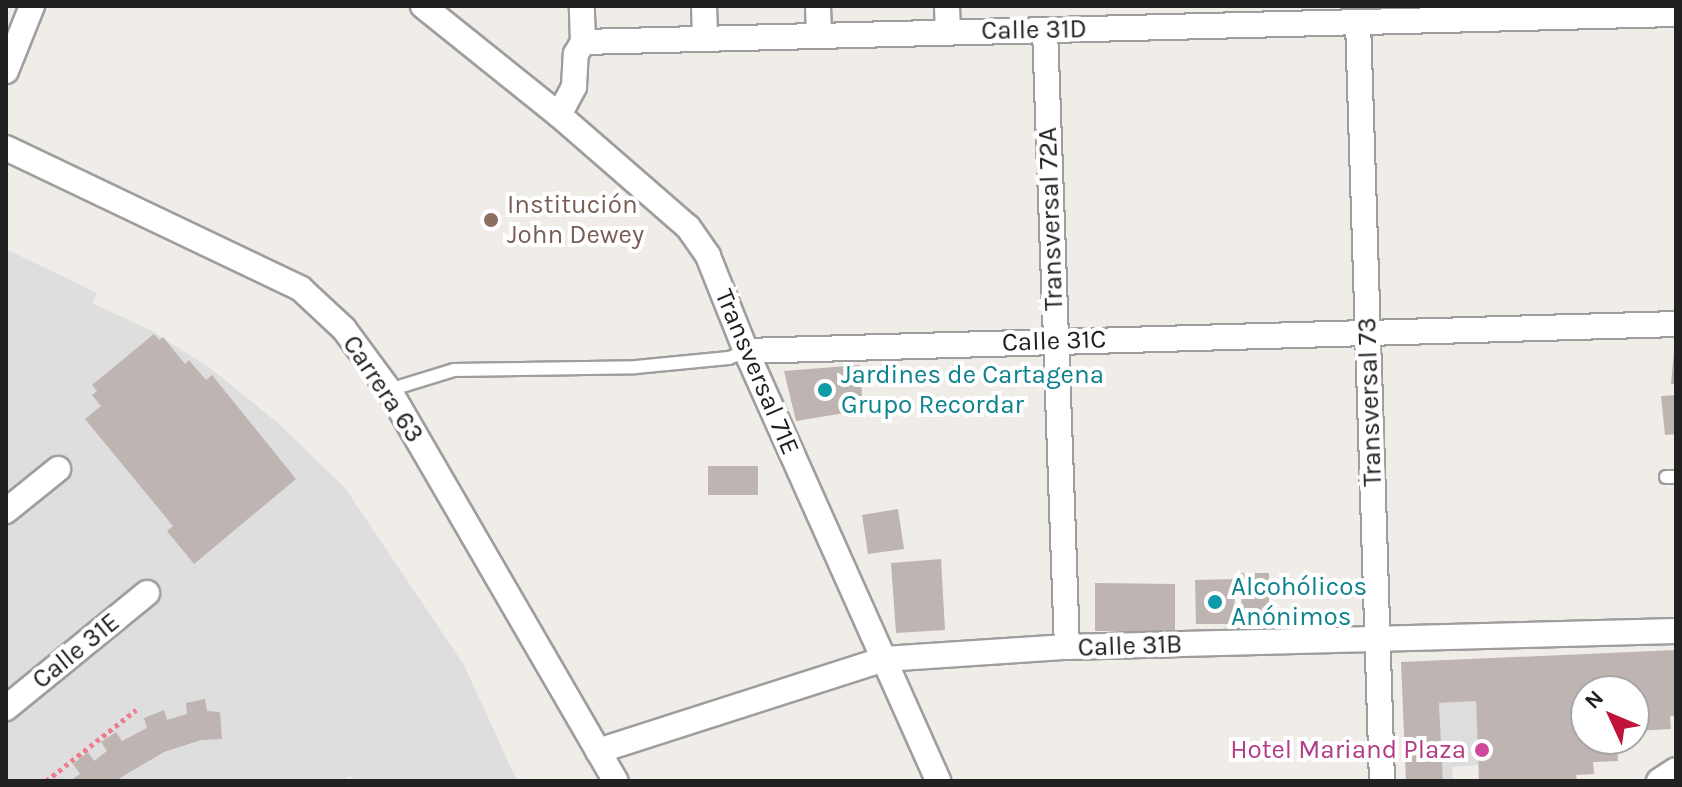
<!DOCTYPE html>
<meta charset="utf-8">
<style>
body{margin:0}
#map{position:relative;width:1682px;height:787px;overflow:hidden;background:#f0ece8;font-family:Karla,sans-serif}
div>[style]{position:absolute}
.residential>*{inset:0;background:#dfdede}
.parking>*{inset:0;background:#ddd}
.building>*{inset:0;background:#beb4b1}
.path>*{height:5px;margin-top:-2.5px;transform-origin:0;background:repeating-linear-gradient(90deg,#ee7c8a 0 4px,transparent 0 8px)}
.roads{filter:drop-shadow(2px 0 #9e9e9e) drop-shadow(-2px 0 #9e9e9e) drop-shadow(0 2px #9e9e9e) drop-shadow(0 -2px #9e9e9e)}
.lane>*{height:12px;margin:-6px;padding:0 6px;transform-origin:6px;border-radius:6px;background:#fff}
.street>*{height:24px;margin:-12px;padding:0 12px;transform-origin:12px;border-radius:12px;background:#fff}
.dots>*{width:22px;height:22px;translate:-50% -50%;box-sizing:border-box;border:4px solid #fff;border-radius:50%}
span{translate:-50% -50%;white-space:nowrap;text-align:center;line-height:1.15;-webkit-text-stroke:8px #fff;paint-order:stroke}
.street-label{font-size:26px;color:#212121}
.education-label{font-size:26px;color:#785e54}
.left{translate:0 -50%;text-align:left}
.culture-label{font-size:26px;color:#0d838f}
.hotel-label{font-size:26px;color:#b23c85}
.right{translate:-100% -50%;text-align:right}
.frame{position:absolute;inset:0;border:8px solid #212121;pointer-events:none}
.north{position:absolute;left:1570px;top:675px;width:80px;height:80px;box-sizing:border-box;background:#fff;border:2px solid #a6a6a6;border-radius:50%;rotate:314deg;font-size:22px;font-weight:700;line-height:32px;text-align:center;color:#212121}
.north::after{content:'';display:block;margin:auto;width:28px;height:36px;background:#c0123a;clip-path:polygon(50% 0,100% 100%,50% 72%,0 100%)}
</style>
<div id="map">
<div class="residential">
<i style="clip-path:polygon(6px 249px,97px 293px,92px 303px,152px 331px,210px 368px,279px 424px,345px 488px,464px 665px,517px 781px,355px 781px,350px 776px,341px 781px,6px 781px)"></i>
</div>
<div class="parking">
<i style="clip-path:polygon(1476px 701px,1478px 765px,1452px 767px,1453px 781px,1443px 781px,1439px 703px)"></i>
</div>
<div class="building">
<i style="clip-path:polygon(154px 334px,159px 340px,163px 337px,185px 364px,189px 360px,206px 380px,212px 375px,296px 479px,194px 564px,167px 531px,173px 526px,85px 419px,101px 406px,92px 395px,97px 391px,92px 385px)"></i>
<i style="clip-path:polygon(1674px 350px,1676px 384px,1671px 384px)"></i>
<i style="clip-path:polygon(860px 365px,863px 410px,796px 421px,784px 371px)"></i>
<i style="clip-path:polygon(1676px 395px,1676px 434px,1665px 435px,1661px 396px)"></i>
<i style="clip-path:polygon(708px 466px,758px 466px,758px 495px,708px 495px)"></i>
<i style="clip-path:polygon(898px 509px,904px 549px,868px 554px,862px 515px)"></i>
<i style="clip-path:polygon(941px 559px,945px 630px,896px 633px,891px 563px)"></i>
<i style="clip-path:polygon(1241px 573px,1269px 573px,1269px 623px,1242px 624px)"></i>
<i style="clip-path:polygon(1234px 579px,1235px 624px,1196px 624px,1195px 580px)"></i>
<i style="clip-path:polygon(1095px 583px,1175px 584px,1175px 631px,1095px 631px)"></i>
<i style="clip-path:polygon(1676px 650px,1676px 716px,1670px 716px,1671px 729px,1634px 731px,1634px 691px,1586px 691px,1586px 739px,1617px 739px,1618px 761px,1593px 762px,1594px 774px,1576px 775px,1577px 781px,1479px 781px,1476px 701px,1439px 703px,1443px 781px,1406px 781px,1401px 662px)"></i>
<i style="clip-path:polygon(205px 699px,207px 711px,220px 712px,222px 739px,201px 740px,164px 752px,115px 781px,70px 781px,80px 774px,73px 764px,88px 752px,94px 761px,107px 751px,101px 742px,116px 732px,122px 741px,147px 728px,144px 718px,164px 710px,167px 720px,187px 714px,186px 703px)"></i>
</div>
<div class="path">
<i style="left:46px;top:781px;width:115px;rotate:-38.3deg"></i>
</div>
<div class="roads">
<div class="lane">
<i style="left:389px;top:390px;width:68px;rotate:-17.1deg"></i>
<i style="left:454px;top:370px;width:182px;rotate:-0.9deg"></i>
<i style="left:636px;top:367px;width:93px;rotate:-5.5deg"></i>
<i style="left:729px;top:358px;width:18px;rotate:-22deg"></i>
<i style="left:1666px;top:477px;width:10px"></i>
</div>
<div class="street">
<i style="left:423px;top:6px;width:174px;rotate:38.7deg"></i>
<i style="left:559px;top:115px;width:171px;rotate:41deg"></i>
<i style="left:688px;top:227px;width:35px;rotate:55deg"></i>
<i style="left:708px;top:256px;width:102px;rotate:68.2deg"></i>
<i style="left:746px;top:351px;width:471px;rotate:65.9deg"></i>
<i style="left:704px;top:6px;width:33px;rotate:88deg"></i>
<i style="left:818px;top:6px;width:30px;rotate:88deg"></i>
<i style="left:947px;top:6px;width:26px;rotate:88deg"></i>
<i style="left:1358px;top:22px;width:759px;rotate:88.19deg"></i>
<i style="left:1045px;top:30px;width:617px;rotate:87.96deg"></i>
<i style="left:583px;top:42px;width:1093px;rotate:-1.47deg"></i>
<i style="left:6px;top:71px;width:70px;rotate:-68.2deg"></i>
<i style="left:559px;top:115px;width:32px;rotate:-62deg"></i>
<i style="left:574px;top:87px;width:33px;rotate:-87deg"></i>
<i style="left:576px;top:54px;width:14px;rotate:-60deg"></i>
<i style="left:583px;top:42px;width:36px;rotate:-92deg"></i>
<i style="left:6px;top:148px;width:327px;rotate:25.5deg"></i>
<i style="left:301px;top:289px;width:59px;rotate:42.9deg"></i>
<i style="left:344px;top:329px;width:76px;rotate:53.6deg"></i>
<i style="left:389px;top:390px;width:452px;rotate:59.9deg"></i>
<i style="left:746px;top:351px;width:930px;rotate:-1.66deg"></i>
<i style="left:6px;top:511px;width:67px;rotate:-38.9deg"></i>
<i style="left:6px;top:708px;width:182px;rotate:-39.2deg"></i>
<i style="left:598px;top:751px;width:300px;rotate:-17.8deg"></i>
<i style="left:884px;top:659px;width:183px;rotate:-3.8deg"></i>
<i style="left:1067px;top:647px;width:609px;rotate:-1.5deg"></i>
<i style="left:1659px;top:781px;width:20px;rotate:-33deg"></i>
</div>
</div>
<div class="dots">
<i style="left:491px;top:220px;background:#8d6e63"></i>
<i style="left:825px;top:390px;background:#0f9aa8"></i>
<i style="left:1215px;top:602px;background:#0f9aa8"></i>
<i style="left:1482px;top:750px;background:#d1479c"></i>
</div>
<div class="street-label">
<span style="left:1034px;top:30px;rotate:-1deg">Calle 31D</span>
<span style="left:1051px;top:219px;rotate:-92deg">Transversal 72A</span>
<span style="left:1054px;top:341px;rotate:-2deg">Calle 31C</span>
<span style="left:757px;top:372px;rotate:67deg">Transversal 71E</span>
<span style="left:383px;top:389px;rotate:56deg">Carrera 63</span>
<span style="left:1370px;top:402px;rotate:-92deg">Transversal 73</span>
<span style="left:1130px;top:646px;rotate:-2deg">Calle 31B</span>
<span style="left:76px;top:651px;rotate:-39deg">Calle 31E</span>
</div>
<div class="education-label">
<span class="left" style="left:507px;top:220px">Institución<br>John Dewey</span>
</div>
<div class="culture-label">
<span class="left" style="left:841px;top:390px">Jardines de Cartagena<br>Grupo Recordar</span>
<span class="left" style="left:1231px;top:602px">Alcohólicos<br>Anónimos</span>
</div>
<div class="hotel-label">
<span class="right" style="left:1466px;top:750px">Hotel Mariand Plaza</span>
</div>
<div class="frame"></div>
<div class="north">N</div>
</div>
